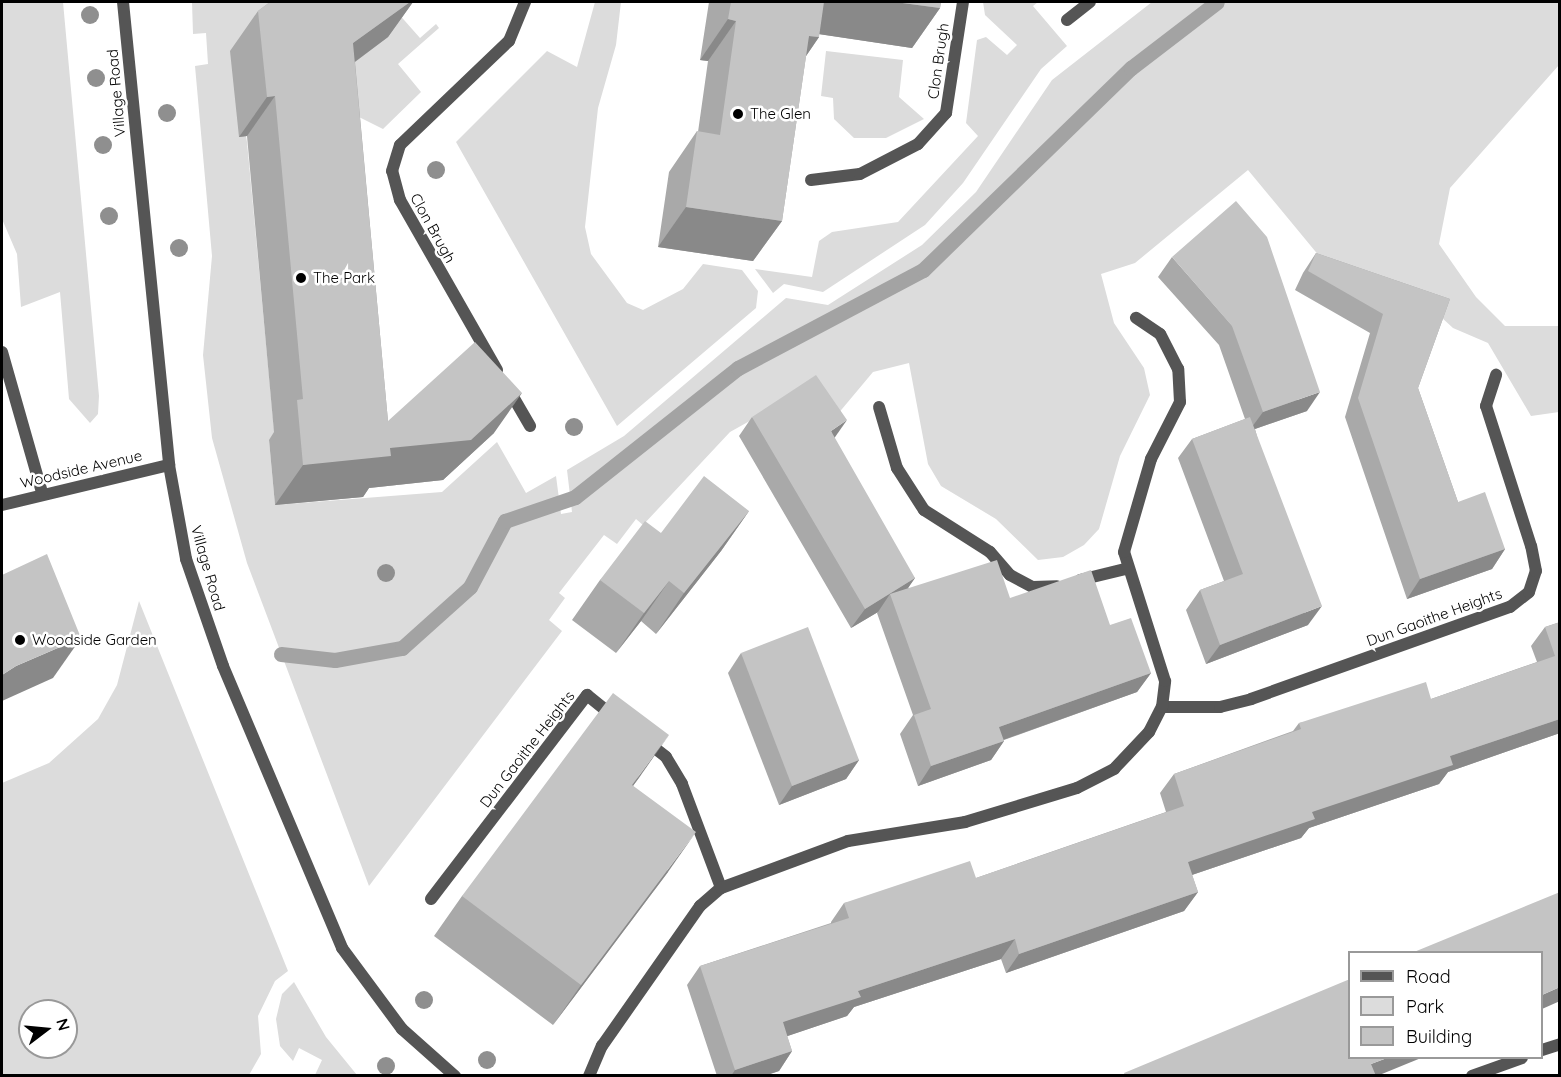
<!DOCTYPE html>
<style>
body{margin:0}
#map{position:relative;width:1561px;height:1077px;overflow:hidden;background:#fff;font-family:Quicksand,sans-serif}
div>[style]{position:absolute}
.green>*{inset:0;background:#dcdcdc}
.stream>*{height:15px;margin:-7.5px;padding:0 7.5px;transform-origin:7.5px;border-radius:7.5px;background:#a3a3a3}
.street>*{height:12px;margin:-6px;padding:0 6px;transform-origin:6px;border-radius:6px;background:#555}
.trees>*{width:18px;height:18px;margin:-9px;border-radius:50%;background:#8f8f8f}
.wall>*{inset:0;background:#a9a9a9}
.shaded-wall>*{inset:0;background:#898989}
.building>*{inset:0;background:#c4c4c4}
.dots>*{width:16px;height:16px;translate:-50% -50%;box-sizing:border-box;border:3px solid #fff;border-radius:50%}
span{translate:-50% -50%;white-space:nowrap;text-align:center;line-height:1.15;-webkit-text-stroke:5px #fff;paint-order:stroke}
.street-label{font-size:15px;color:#000}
.poi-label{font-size:15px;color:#000}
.left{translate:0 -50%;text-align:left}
.frame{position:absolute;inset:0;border:3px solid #000;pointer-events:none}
.legend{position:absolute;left:1348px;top:951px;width:195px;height:108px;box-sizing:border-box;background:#fff;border:2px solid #999;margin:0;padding:8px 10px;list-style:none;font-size:18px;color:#000}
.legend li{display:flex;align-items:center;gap:12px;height:30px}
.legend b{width:30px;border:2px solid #999}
.north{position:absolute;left:18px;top:999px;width:60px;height:60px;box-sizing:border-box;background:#fff;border:2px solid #999;border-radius:50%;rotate:74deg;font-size:16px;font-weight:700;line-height:24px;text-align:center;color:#000}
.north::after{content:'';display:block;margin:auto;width:21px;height:27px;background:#000;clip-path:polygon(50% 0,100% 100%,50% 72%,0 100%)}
</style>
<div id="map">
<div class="green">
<i style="clip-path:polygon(2px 2px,63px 2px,99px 396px,98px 414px,90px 423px,69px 399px,60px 292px,21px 307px,17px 254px,2px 219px)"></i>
<i style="clip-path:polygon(192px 2px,292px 2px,239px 136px,246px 136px,247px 142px,275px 439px,269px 440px,275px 505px,442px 492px,497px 442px,526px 493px,556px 476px,561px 514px,572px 512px,567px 470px,624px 436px,786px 298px,828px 305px,922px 245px,976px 192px,1052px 80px,1152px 2px,1559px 2px,1559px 65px,1450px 188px,1439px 244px,1476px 297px,1505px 326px,1559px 326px,1559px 412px,1531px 416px,1488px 343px,1453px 328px,1441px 317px,1339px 280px,1248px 170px,1135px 263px,1101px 274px,1114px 323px,1144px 368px,1150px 395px,1120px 456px,1099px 529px,1084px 545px,1063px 557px,1038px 560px,996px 519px,941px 486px,928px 464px,909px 363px,873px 372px,837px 415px,796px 395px,730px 432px,643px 525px,636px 519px,617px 544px,604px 535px,559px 593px,565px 598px,549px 620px,562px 631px,369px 886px,247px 563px,212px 438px,203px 355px,212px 256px,195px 66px,208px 64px,206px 33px,193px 34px)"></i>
<i style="clip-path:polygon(595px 2px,621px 2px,616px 45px,598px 108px,585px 227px,591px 254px,627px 303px,643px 310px,683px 289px,703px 264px,742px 270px,758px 291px,756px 308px,617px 426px,456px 142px,547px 51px,577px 67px)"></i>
<i style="clip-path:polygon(983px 2px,1038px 2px,1033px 6px,1067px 46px,1041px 69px,963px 183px,925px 225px,823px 292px,784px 284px,773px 293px,755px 269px,812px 277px,819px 241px,832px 232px,898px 222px,978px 136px,966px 123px,977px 40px,986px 37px,1007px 55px,1017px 45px,985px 15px)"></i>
<i style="clip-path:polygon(397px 12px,420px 38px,436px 24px,439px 28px,398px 64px,421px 92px,383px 129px,353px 114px,332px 79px)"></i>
<i style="clip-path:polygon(826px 51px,903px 60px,899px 97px,924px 119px,886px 138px,854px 138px,834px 119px,833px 98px,821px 96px)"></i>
<i style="clip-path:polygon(evenodd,139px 601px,288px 971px,275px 981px,258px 1016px,261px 1054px,249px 1075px,2px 1075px,2px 783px,49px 763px,98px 719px,117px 685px,139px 601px,30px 1011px,66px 1011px,66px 1047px,30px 1047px,30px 1011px)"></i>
<i style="clip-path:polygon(294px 982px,326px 1037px,357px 1075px,315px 1075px,322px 1060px,299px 1048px,293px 1061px,280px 1046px,276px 1019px,282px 994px)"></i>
</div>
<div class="stream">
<i style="left:281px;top:654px;width:54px;rotate:6.3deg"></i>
<i style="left:335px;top:660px;width:68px;rotate:-10.2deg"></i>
<i style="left:402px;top:648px;width:91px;rotate:-41.9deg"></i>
<i style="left:470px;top:587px;width:75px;rotate:-62.1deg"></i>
<i style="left:505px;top:521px;width:74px;rotate:-18.9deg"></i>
<i style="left:575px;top:497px;width:208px;rotate:-38.4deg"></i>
<i style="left:738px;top:368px;width:209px;rotate:-27.9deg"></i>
<i style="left:923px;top:270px;width:290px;rotate:-44.2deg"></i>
<i style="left:1131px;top:68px;width:108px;rotate:-37.5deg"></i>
</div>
<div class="street">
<i style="left:123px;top:2px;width:465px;rotate:84.3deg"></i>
<i style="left:169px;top:465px;width:96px;rotate:79.7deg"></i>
<i style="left:186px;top:559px;width:113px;rotate:70.9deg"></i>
<i style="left:223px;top:666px;width:306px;rotate:67.1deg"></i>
<i style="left:342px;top:948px;width:101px;rotate:53.5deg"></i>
<i style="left:402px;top:1029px;width:71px;rotate:41.6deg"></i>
<i style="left:1067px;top:20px;width:29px;rotate:-38deg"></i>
<i style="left:811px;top:180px;width:49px;rotate:-7deg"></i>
<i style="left:860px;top:174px;width:65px;rotate:-27.3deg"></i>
<i style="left:918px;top:144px;width:42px;rotate:-47.9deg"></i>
<i style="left:946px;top:113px;width:112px;rotate:-81.3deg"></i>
<i style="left:2px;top:352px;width:146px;rotate:74.1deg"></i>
<i style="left:497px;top:370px;width:196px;rotate:-119.7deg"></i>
<i style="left:400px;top:200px;width:30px;rotate:-105deg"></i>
<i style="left:392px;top:171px;width:27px;rotate:-73deg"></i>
<i style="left:400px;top:145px;width:151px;rotate:-43.7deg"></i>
<i style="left:509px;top:41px;width:42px;rotate:-67.7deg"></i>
<i style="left:508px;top:388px;width:44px;rotate:59.9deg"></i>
<i style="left:879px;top:407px;width:64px;rotate:73.6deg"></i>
<i style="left:897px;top:468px;width:50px;rotate:57.3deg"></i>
<i style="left:924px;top:510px;width:78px;rotate:32.5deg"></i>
<i style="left:990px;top:552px;width:30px;rotate:49deg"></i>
<i style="left:1010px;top:575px;width:26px;rotate:28deg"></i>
<i style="left:1033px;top:587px;width:24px;rotate:-2deg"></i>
<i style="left:2px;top:505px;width:172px;rotate:-13.5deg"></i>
<i style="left:1080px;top:580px;width:46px;rotate:-13.7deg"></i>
<i style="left:1162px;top:707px;width:58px"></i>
<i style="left:1220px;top:707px;width:32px;rotate:-14deg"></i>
<i style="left:1251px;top:699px;width:275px;rotate:-19.6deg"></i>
<i style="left:1510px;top:607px;width:24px;rotate:-38deg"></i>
<i style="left:1529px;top:592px;width:22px;rotate:-72deg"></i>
<i style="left:1536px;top:571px;width:25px;rotate:-101deg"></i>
<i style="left:1531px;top:546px;width:147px;rotate:-107.8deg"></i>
<i style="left:1486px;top:406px;width:33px;rotate:-72deg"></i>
<i style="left:647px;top:742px;width:24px;rotate:38deg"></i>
<i style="left:666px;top:757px;width:31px;rotate:59deg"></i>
<i style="left:682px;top:784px;width:111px;rotate:69.4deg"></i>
<i style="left:431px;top:899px;width:257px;rotate:-52.6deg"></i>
<i style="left:587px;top:695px;width:35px;rotate:39deg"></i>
<i style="left:1542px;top:1050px;width:19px;rotate:-18deg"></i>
<i style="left:589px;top:1076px;width:33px;rotate:-67deg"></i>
<i style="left:602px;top:1046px;width:171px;rotate:-55deg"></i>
<i style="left:700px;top:906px;width:28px;rotate:-41deg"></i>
<i style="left:721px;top:888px;width:135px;rotate:-20.3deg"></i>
<i style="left:848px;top:841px;width:119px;rotate:-9.2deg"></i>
<i style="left:965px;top:822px;width:117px;rotate:-16.9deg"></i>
<i style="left:1077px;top:788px;width:42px;rotate:-27.2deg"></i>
<i style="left:1114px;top:769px;width:51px;rotate:-46.6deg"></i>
<i style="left:1149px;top:732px;width:28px;rotate:-63deg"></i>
<i style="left:1162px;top:707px;width:26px;rotate:-83deg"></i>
<i style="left:1165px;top:681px;width:135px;rotate:-107.6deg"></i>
<i style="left:1124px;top:552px;width:97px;rotate:-73.8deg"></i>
<i style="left:1151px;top:459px;width:64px;rotate:-63deg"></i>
<i style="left:1180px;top:402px;width:33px;rotate:-93deg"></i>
<i style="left:1178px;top:369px;width:39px;rotate:-117deg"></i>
<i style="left:1160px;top:334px;width:29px;rotate:-146deg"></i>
<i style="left:1472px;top:1076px;width:53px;rotate:-19.8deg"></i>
</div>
<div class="trees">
<i style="left:90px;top:15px"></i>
<i style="left:96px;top:78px"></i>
<i style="left:167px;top:113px"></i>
<i style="left:103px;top:145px"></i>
<i style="left:436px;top:170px"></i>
<i style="left:109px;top:216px"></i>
<i style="left:179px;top:248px"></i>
<i style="left:574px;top:427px"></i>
<i style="left:386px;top:573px"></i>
<i style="left:424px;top:1000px"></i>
<i style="left:487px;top:1060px"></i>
<i style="left:386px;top:1066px"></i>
</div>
<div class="wall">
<i style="clip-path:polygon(270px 2px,413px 2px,388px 37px,355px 62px,388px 421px,494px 433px,443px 480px,369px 488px,363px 497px,275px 505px,269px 440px,274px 432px,247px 136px,239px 137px,230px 51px,258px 11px)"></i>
<i style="clip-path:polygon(709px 2px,941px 2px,940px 8px,912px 48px,819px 34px,819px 37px,806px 56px,782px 221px,753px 261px,658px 247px,669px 172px,697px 131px,698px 132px,708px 61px,700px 60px)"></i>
<i style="clip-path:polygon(1316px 253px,1450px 299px,1418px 388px,1458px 502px,1505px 549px,1492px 569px,1407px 599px,1345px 417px,1370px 333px,1295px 290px,1303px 273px)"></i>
<i style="clip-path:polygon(1172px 257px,1307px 411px,1255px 429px,1308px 625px,1206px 664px,1186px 610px,1200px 590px,1224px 581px,1178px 458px,1192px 439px,1245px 419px,1219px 345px,1158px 277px)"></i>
<i style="clip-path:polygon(752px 417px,915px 578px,907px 588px,1010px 598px,1110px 625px,1151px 673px,1137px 692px,1004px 740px,1004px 741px,991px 760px,918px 786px,900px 734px,913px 715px,877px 613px,878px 612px,851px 628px,739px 436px)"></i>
<i style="clip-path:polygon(749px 511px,721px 551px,656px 634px,641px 621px,616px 653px,572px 620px,600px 580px,661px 533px)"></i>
<i style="clip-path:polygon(1560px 622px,1560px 733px,1448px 772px,1439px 784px,1309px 828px,1301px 838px,1192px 875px,1198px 892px,1184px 911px,1006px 973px,1001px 959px,854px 1007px,847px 1016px,787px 1036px,792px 1051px,779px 1071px,764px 1076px,717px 1076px,687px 985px,700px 966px,831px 923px,831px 922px,844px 903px,976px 878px,1166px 812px,1160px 793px,1174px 774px,1293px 731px,1299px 723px,1431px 699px,1537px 662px,1531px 646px,1545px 627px)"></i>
<i style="clip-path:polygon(741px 653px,859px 760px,846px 779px,779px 805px,728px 673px)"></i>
<i style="clip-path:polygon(641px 775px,633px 786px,668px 872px,553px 1025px,434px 936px,462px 896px)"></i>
</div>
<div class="shaded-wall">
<i style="clip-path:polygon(410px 2px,413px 2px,388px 37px,325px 84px,353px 43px)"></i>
<i style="clip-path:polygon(819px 2px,895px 2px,940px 8px,912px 48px,798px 31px)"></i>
<i style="clip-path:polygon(728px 19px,736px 21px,708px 61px,700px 60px)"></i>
<i style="clip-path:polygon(809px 36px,819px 37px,791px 78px)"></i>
<i style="clip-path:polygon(275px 96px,247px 136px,239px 137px,267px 97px)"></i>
<i style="clip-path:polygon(686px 207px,782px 221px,753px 261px,658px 247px)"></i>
<i style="clip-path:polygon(1320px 392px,1307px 411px,1249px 431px,1263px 412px)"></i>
<i style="clip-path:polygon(522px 393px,494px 433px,443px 480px,369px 488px,363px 497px,275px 505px,303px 465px,390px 448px)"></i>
<i style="clip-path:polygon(847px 420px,833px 440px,831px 431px)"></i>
<i style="clip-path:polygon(749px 511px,721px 551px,656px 634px,684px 593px)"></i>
<i style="clip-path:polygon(1505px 549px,1492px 569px,1407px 599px,1420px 579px)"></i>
<i style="clip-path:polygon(915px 578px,902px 597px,890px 594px,878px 612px,851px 628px,865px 609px)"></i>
<i style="clip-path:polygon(669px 581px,641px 621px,616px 653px,644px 613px)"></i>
<i style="clip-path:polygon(1322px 606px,1308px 625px,1206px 664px,1220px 645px)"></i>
<i style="clip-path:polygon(81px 638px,53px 678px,2px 701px,2px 675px,16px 666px)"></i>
<i style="clip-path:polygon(1151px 673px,1137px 692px,986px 746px,999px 727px)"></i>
<i style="clip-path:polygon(1560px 719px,1560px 733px,1448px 772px,1439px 784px,1309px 828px,1301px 838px,1174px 881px,1188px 862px,1450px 756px)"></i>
<i style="clip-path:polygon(669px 735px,641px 775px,604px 825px,632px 785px)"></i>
<i style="clip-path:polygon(1004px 741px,991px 760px,918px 786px,931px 766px)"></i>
<i style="clip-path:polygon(859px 760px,846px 779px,779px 805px,792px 786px)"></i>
<i style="clip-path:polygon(696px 832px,668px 872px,553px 1025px,581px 985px)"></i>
<i style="clip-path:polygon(1198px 892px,1184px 911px,1006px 973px,1019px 954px)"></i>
<i style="clip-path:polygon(1015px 939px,1001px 959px,854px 1007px,847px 1016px,770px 1042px,783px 1022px,858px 991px)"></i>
<i style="clip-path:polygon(1560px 987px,1560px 1001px,1542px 1009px,1542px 995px)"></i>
<i style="clip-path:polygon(792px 1051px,779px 1071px,764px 1076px,731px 1076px,735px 1070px)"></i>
<i style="clip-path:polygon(1387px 1058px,1421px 1058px,1377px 1076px,1363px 1076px,1371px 1064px)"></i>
</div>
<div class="building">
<i style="clip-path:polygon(270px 2px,410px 2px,353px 43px,388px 421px,475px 342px,522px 393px,471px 440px,390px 448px,391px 456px,303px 465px,297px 400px,303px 399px,275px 96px,267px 97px,258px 11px)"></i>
<i style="clip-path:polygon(731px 2px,824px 2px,819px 37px,809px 36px,782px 221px,686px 207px,697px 131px,720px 135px,736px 21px,728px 19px)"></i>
<i style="clip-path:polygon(895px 2px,941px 2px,940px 8px)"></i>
<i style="clip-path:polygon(1236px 201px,1267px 237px,1320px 392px,1263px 412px,1232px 326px,1172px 257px)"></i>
<i style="clip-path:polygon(1316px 253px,1450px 299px,1418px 388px,1458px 502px,1485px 492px,1505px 549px,1420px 579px,1358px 398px,1383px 314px,1308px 271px)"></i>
<i style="clip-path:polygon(816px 375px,847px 420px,831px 431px,915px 578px,865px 609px,752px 417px)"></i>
<i style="clip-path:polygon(1250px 417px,1322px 606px,1220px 645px,1200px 590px,1243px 574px,1192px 439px)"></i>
<i style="clip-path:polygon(704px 476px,749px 511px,684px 593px,669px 581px,644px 613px,600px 580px,645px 521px,661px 533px)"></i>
<i style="clip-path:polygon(47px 554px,81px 638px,16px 666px,2px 675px,2px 575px)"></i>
<i style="clip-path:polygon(997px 560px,1010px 598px,1091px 570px,1110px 625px,1131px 618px,1151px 673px,999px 727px,1004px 741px,931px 766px,914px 715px,931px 709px,890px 594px)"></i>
<i style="clip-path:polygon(1560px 622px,1560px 719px,1450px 756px,1453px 765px,1312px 812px,1315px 819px,1188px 862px,1198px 892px,1019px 954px,1015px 939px,858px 991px,861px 997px,783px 1022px,792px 1051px,735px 1070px,700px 966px,849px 918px,844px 903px,970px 861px,976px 878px,1184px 806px,1174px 774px,1301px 729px,1299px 723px,1426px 682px,1431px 699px,1555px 656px,1545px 627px)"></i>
<i style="clip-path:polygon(808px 627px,859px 760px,792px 786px,741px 653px)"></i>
<i style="clip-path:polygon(613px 693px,669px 735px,632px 785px,696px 832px,581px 985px,462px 896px)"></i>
<i style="clip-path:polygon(1560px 892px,1560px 987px,1542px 995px,1542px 952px,1414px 952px)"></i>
<i style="clip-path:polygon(1350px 979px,1350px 1058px,1387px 1058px,1371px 1064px,1376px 1076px,1125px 1076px,1124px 1073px)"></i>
</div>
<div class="dots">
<i style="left:738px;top:114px;background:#000"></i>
<i style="left:301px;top:278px;background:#000"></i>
<i style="left:20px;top:640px;background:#000"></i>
</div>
<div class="street-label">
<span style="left:938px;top:61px;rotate:-82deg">Clon Brugh</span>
<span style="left:116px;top:93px;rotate:-95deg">Village Road</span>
<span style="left:433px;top:228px;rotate:61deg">Clon Brugh</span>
<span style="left:81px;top:469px;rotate:-13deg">Woodside Avenue</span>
<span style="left:208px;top:568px;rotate:74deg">Village Road</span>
<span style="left:1434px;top:617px;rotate:-20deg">Dun Gaoithe Heights</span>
<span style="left:527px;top:749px;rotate:-52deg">Dun Gaoithe Heights</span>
</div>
<div class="poi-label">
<span class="left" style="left:750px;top:114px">The Glen</span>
<span class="left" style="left:313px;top:278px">The Park</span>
<span class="left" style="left:32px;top:640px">Woodside Garden</span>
</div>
<div class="frame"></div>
<ul class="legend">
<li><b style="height:8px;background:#555"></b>Road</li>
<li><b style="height:16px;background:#dcdcdc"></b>Park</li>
<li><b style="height:16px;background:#c4c4c4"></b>Building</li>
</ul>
<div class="north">N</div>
</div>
